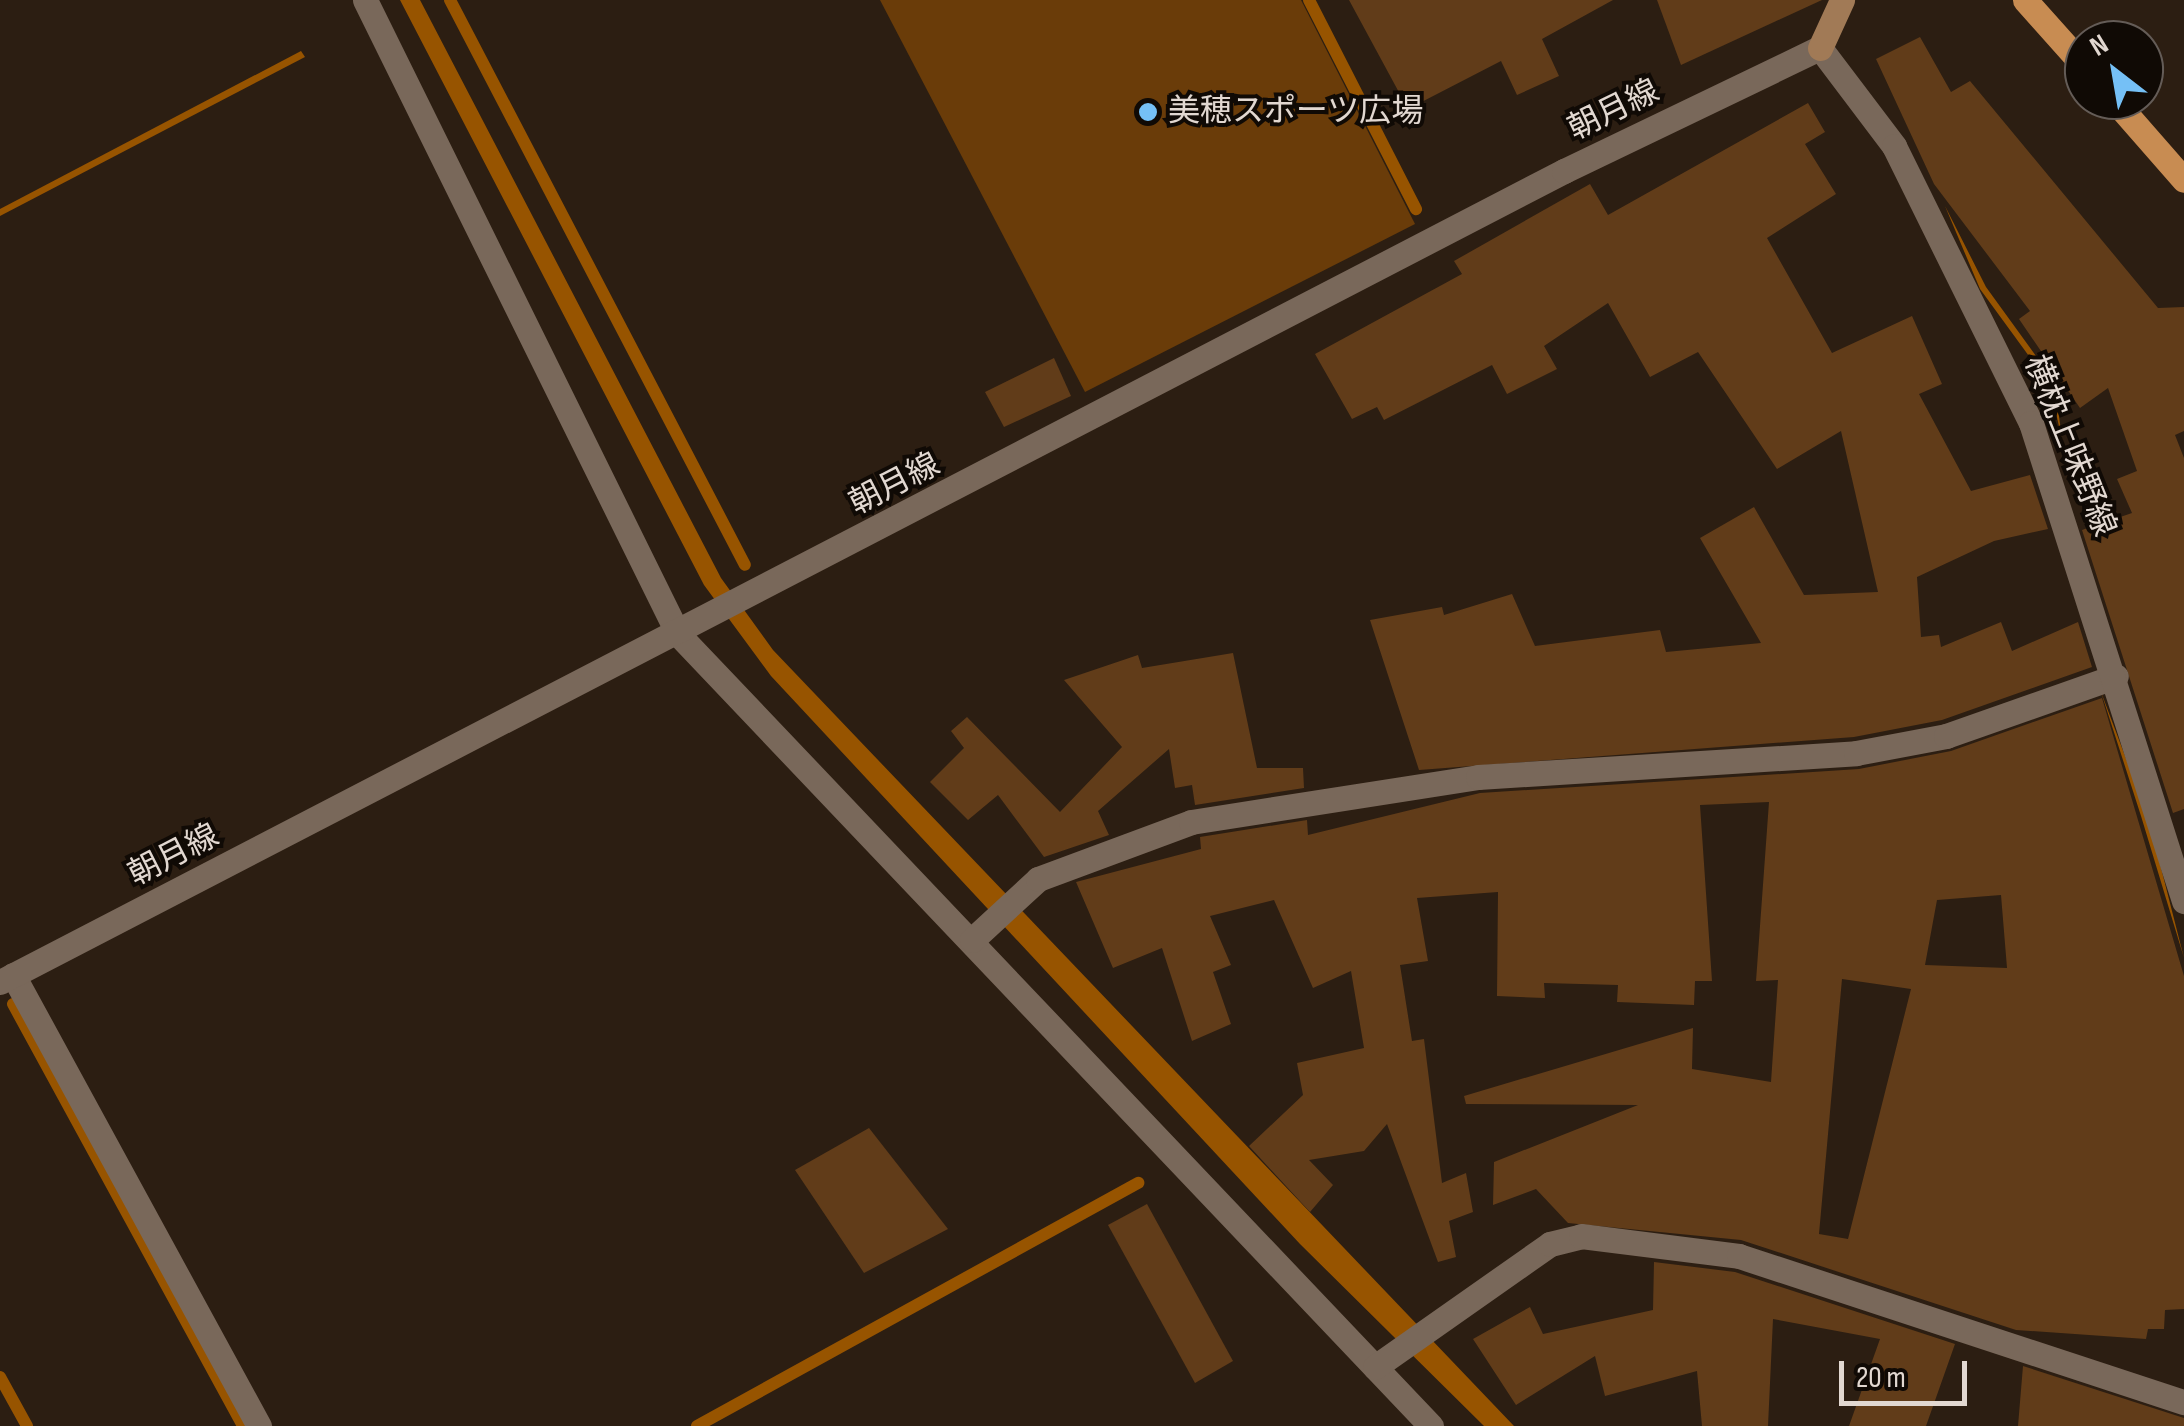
<!DOCTYPE html>
<meta charset="utf-8">
<style>
body{margin:0}
#map{position:relative;width:2184px;height:1426px;overflow:hidden;background:#2c1e12;font-family:"Sofia Sans Condensed","Noto Sans JP",sans-serif}
div>[style]{position:absolute}
.green>*{inset:0;background:#6a3c09}
.water>*{inset:0;background:#975400}
.stream>*{height:12px;margin:-6px;padding:0 6px;transform-origin:6px;border-radius:6px;background:#975400}
.building>*{inset:0;background:#613c19}
.street>*{height:25px;margin:-12.5px;padding:0 12.5px;transform-origin:12.5px;border-radius:12.5px;background:#79685a}
.secondary>*{height:25px;margin:-12.5px;padding:0 12.5px;transform-origin:12.5px;border-radius:12.5px;background:#a17a56}
.primary>*{height:25px;margin:-12.5px;padding:0 12.5px;transform-origin:12.5px;border-radius:12.5px;background:#c88c52}
.dots>*{width:28px;height:28px;translate:-50% -50%;box-sizing:border-box;border:5px solid #100a05;border-radius:50%}
span{translate:-50% -50%;white-space:nowrap;text-align:center;line-height:1.15;-webkit-text-stroke:8px #100a05;paint-order:stroke}
.street-label{font-size:32px;color:#e2d8d1}
.poi-label{font-size:32px;color:#e2d8d1}
.left{translate:0 -50%;text-align:left}
.north{position:absolute;left:2064px;top:20px;width:100px;height:100px;box-sizing:border-box;background:#100a05;border:2px solid #645c57;border-radius:50%;rotate:329deg;font-size:28px;font-weight:700;line-height:40px;text-align:center;color:#e2d8d1}
.north::after{content:'';display:block;margin:auto;width:35px;height:45px;background:#75c0f6;clip-path:polygon(50% 0,100% 100%,50% 72%,0 100%)}
.scale{position:absolute;left:1839px;top:1361px;width:128px;height:45px;box-sizing:border-box;border:5px solid #e2d8d1;border-top:0;padding-left:12px;font-size:30px;line-height:35px;white-space:nowrap;color:#e2d8d1;-webkit-text-stroke:8px #100a05;paint-order:stroke}
</style>
<div id="map">
<div class="green">
<i style="clip-path:polygon(880px 0,1301px 0,1415px 224px,1085px 392px)"></i>
</div>
<div class="water">
<i style="clip-path:polygon(400px 0,420px 0,721px 578px,773px 650px,1514px 1426px,1484px 1426px,1300px 1244px,771px 676px,704px 585px)"></i>
<i style="clip-path:polygon(301px 51px,305px 57px,0 216px,0 209px)"></i>
<i style="clip-path:polygon(1945px 206px,1986px 287px,2054px 381px,2063px 445px,2050px 385px,1980px 289px)"></i>
<i style="clip-path:polygon(2101px 692px,2148px 817px,2184px 958px,2141px 816px)"></i>
</div>
<div class="stream">
<i style="left:450px;top:0;width:637px;rotate:62.43deg"></i>
<i style="left:1309px;top:0;width:235px;rotate:62.9deg"></i>
<i style="left:13px;top:1004px;width:481px;rotate:61.4deg"></i>
<i style="left:0;top:1377px;width:56px;rotate:61.1deg"></i>
<i style="left:697px;top:1426px;width:504px;rotate:-28.86deg"></i>
</div>
<div class="building">
<i style="clip-path:polygon(1349px 0,1613px 0,1542px 39px,1559px 76px,1517px 95px,1501px 61px,1408px 109px)"></i>
<i style="clip-path:polygon(1657px 0,1822px 0,1681px 65px)"></i>
<i style="clip-path:polygon(1920px 37px,1951px 92px,1970px 81px,2158px 308px,2184px 307px,2184px 431px,2175px 435px,2184px 458px,2184px 809px,2173px 813px,2082px 530px,2132px 513px,2117px 479px,2137px 471px,2108px 388px,2080px 408px,2019px 319px,2030px 311px,1934px 184px,1876px 59px)"></i>
<i style="clip-path:polygon(1808px 103px,1825px 132px,1805px 144px,1836px 194px,1767px 238px,1832px 353px,1912px 316px,1942px 384px,1919px 394px,1971px 491px,2030px 475px,2048px 529px,1994px 541px,1917px 577px,1921px 637px,1939px 635px,1941px 647px,2001px 622px,2012px 651px,2078px 622px,2092px 667px,1942px 720px,1854px 737px,1419px 770px,1370px 620px,1442px 607px,1444px 615px,1512px 594px,1535px 646px,1660px 630px,1666px 652px,1761px 643px,1700px 538px,1754px 507px,1804px 595px,1878px 592px,1841px 431px,1777px 469px,1698px 352px,1650px 377px,1608px 303px,1544px 346px,1557px 369px,1507px 394px,1492px 365px,1384px 420px,1377px 407px,1352px 419px,1315px 354px,1462px 274px,1454px 261px,1590px 184px,1608px 215px)"></i>
<i style="clip-path:polygon(1054px 358px,1071px 396px,1004px 427px,985px 392px)"></i>
<i style="clip-path:polygon(1233px 653px,1257px 768px,1303px 768px,1304px 788px,1195px 805px,1192px 785px,1175px 788px,1169px 749px,1098px 811px,1109px 835px,1044px 857px,998px 795px,968px 820px,930px 782px,964px 748px,951px 731px,967px 717px,1060px 812px,1122px 747px,1064px 680px,1138px 655px,1142px 668px)"></i>
<i style="clip-path:polygon(evenodd,2102px 698px,2184px 976px,2184px 1309px,2165px 1310px,2164px 1329px,2148px 1329px,2146px 1339px,2016px 1330px,1741px 1240px,1568px 1223px,1536px 1189px,1493px 1205px,1494px 1162px,1638px 1105px,1466px 1104px,1464px 1096px,1693px 1028px,1692px 1069px,1771px 1082px,1778px 980px,1756px 981px,1769px 802px,1700px 805px,1712px 981px,1695px 981px,1694px 1005px,1617px 1002px,1618px 985px,1544px 983px,1545px 998px,1497px 996px,1498px 892px,1417px 898px,1428px 961px,1400px 965px,1412px 1041px,1424px 1039px,1442px 1183px,1466px 1173px,1473px 1212px,1449px 1221px,1456px 1257px,1438px 1262px,1387px 1124px,1364px 1151px,1309px 1160px,1333px 1185px,1310px 1212px,1249px 1146px,1303px 1095px,1297px 1063px,1364px 1048px,1351px 971px,1313px 988px,1274px 900px,1210px 916px,1231px 965px,1213px 972px,1231px 1024px,1192px 1041px,1162px 948px,1113px 968px,1076px 882px,1201px 849px,1200px 837px,1307px 820px,1308px 835px,1480px 793px,1859px 769px,1951px 751px,2102px 698px,2001px 895px,2007px 968px,1925px 965px,1937px 900px,2001px 895px,2102px 698px,1842px 979px,1911px 989px,1848px 1239px,1819px 1234px,1842px 979px)"></i>
<i style="clip-path:polygon(869px 1128px,948px 1229px,864px 1273px,795px 1170px)"></i>
<i style="clip-path:polygon(1147px 1204px,1233px 1361px,1195px 1383px,1108px 1225px)"></i>
<i style="clip-path:polygon(1654px 1262px,1735px 1272px,1955px 1344px,1926px 1426px,1849px 1426px,1880px 1339px,1773px 1319px,1768px 1426px,1702px 1426px,1697px 1371px,1605px 1396px,1595px 1356px,1516px 1405px,1473px 1339px,1530px 1307px,1543px 1334px,1653px 1310px)"></i>
<i style="clip-path:polygon(2023px 1366px,2184px 1418px,2184px 1426px,2018px 1426px)"></i>
</div>
<div class="street">
<i style="left:365px;top:0;width:707px;rotate:63.72deg"></i>
<i style="left:678px;top:634px;width:1093px;rotate:46.45deg"></i>
<i style="left:972px;top:940px;width:90px;rotate:-42.7deg"></i>
<i style="left:1038px;top:879px;width:163px;rotate:-20.4deg"></i>
<i style="left:1191px;top:822px;width:291px;rotate:-8.9deg"></i>
<i style="left:1478px;top:777px;width:379px;rotate:-3.6deg"></i>
<i style="left:1856px;top:753px;width:92px;rotate:-10.7deg"></i>
<i style="left:1946px;top:736px;width:180px;rotate:-19.4deg"></i>
<i style="left:13px;top:975px;width:514px;rotate:61.39deg"></i>
<i style="left:0;top:982px;width:1762px;rotate:-27.41deg"></i>
<i style="left:1564px;top:171px;width:284px;rotate:-25.7deg"></i>
<i style="left:1820px;top:48px;width:123px;rotate:52.9deg"></i>
<i style="left:1894px;top:146px;width:309px;rotate:63.7deg"></i>
<i style="left:2031px;top:423px;width:502px;rotate:72.25deg"></i>
<i style="left:1375px;top:1367px;width:214px;rotate:-35.1deg"></i>
<i style="left:1550px;top:1244px;width:32px;rotate:-14deg"></i>
<i style="left:1581px;top:1236px;width:159px;rotate:7.2deg"></i>
<i style="left:1739px;top:1256px;width:468px;rotate:18.2deg"></i>
</div>
<div class="secondary">
<i style="left:1820px;top:48px;width:53px;rotate:-65.4deg"></i>
</div>
<div class="primary">
<i style="left:2025px;top:0;width:89px;rotate:48.2deg"></i>
<i style="left:2114px;top:100px;width:106px;rotate:48.8deg"></i>
</div>
<div class="dots">
<i style="left:1148px;top:112px;background:#75c0f6"></i>
</div>
<div class="street-label">
<span style="left:1614px;top:111px;rotate:-26deg">朝月線</span>
<span style="left:2069px;top:446px;rotate:68deg">横枕上味野線</span>
<span style="left:895px;top:485px;rotate:-27deg">朝月線</span>
<span style="left:174px;top:856px;rotate:-27deg">朝月線</span>
</div>
<div class="poi-label">
<span class="left" style="left:1168px;top:112px">美穂スポーツ広場</span>
</div>
<div class="north">N</div>
<div class="scale">20 m</div>
</div>
